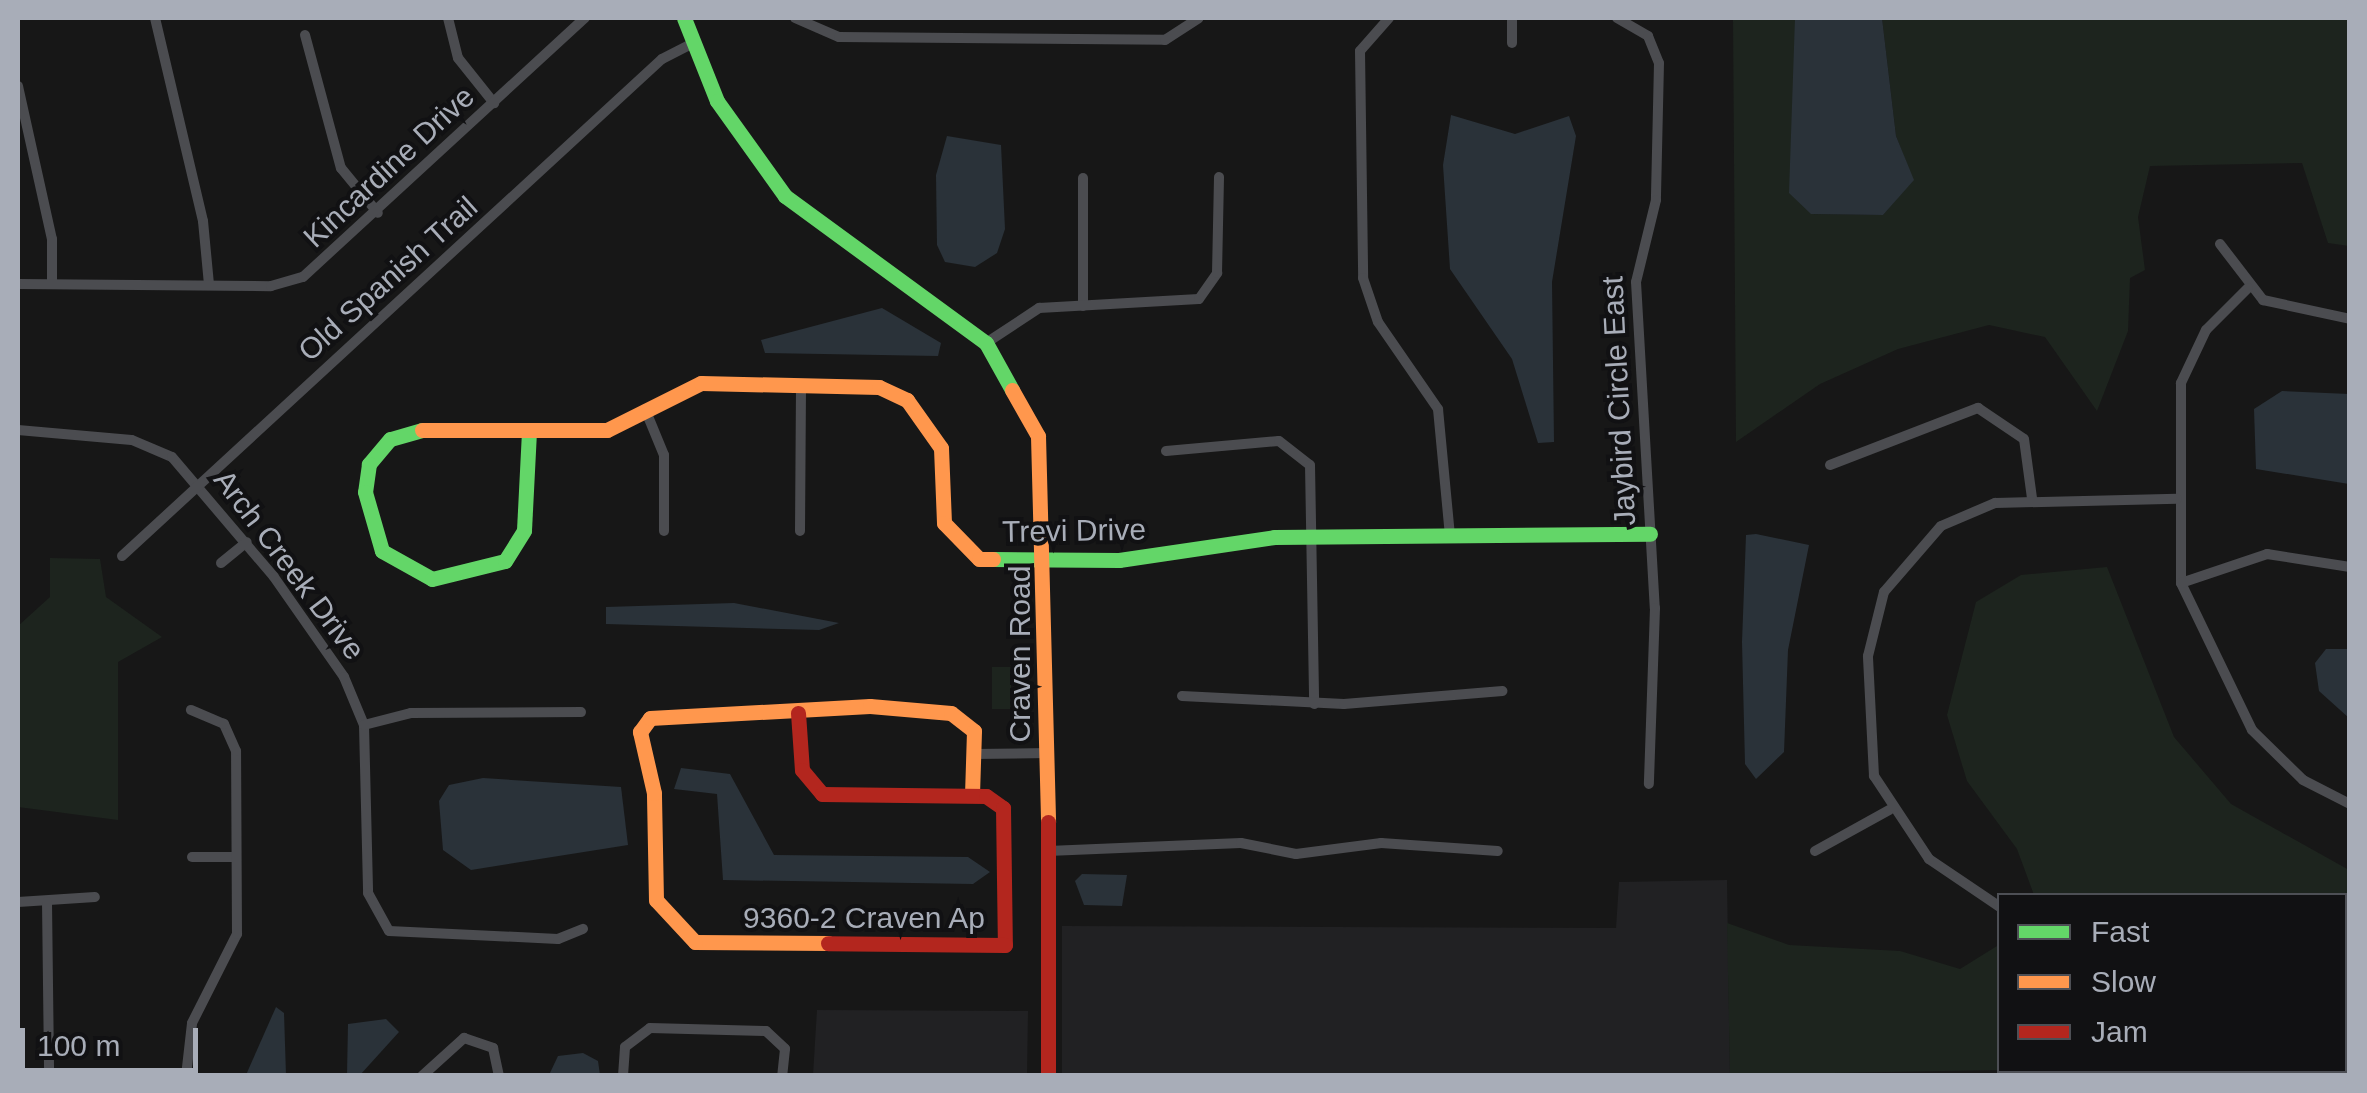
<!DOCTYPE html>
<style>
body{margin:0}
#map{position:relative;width:2367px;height:1093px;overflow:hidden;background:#171717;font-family:Helvetica,sans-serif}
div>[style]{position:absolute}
.built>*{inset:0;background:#212123}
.green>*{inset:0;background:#1d241e}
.water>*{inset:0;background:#2a3239}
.street>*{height:10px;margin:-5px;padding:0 5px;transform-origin:5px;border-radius:5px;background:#4b4c50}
.fast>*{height:15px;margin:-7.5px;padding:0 7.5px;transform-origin:7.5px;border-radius:7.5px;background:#63d668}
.slow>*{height:15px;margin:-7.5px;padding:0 7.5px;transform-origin:7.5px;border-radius:7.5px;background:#ff974d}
.jam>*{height:15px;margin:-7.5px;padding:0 7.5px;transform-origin:7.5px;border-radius:7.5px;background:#b3261e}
span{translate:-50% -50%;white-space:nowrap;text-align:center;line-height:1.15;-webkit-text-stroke:8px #111113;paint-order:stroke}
.street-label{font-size:30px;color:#a8adb8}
.frame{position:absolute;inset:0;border:20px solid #a8adb8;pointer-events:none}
.legend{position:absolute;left:1997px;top:893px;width:350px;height:180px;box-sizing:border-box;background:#111113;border:2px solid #4d4f55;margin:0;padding:12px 18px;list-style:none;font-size:30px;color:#a8adb8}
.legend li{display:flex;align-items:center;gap:20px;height:50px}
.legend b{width:50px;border:2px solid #4d4f55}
.scale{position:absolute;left:20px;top:1028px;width:178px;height:45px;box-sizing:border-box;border:5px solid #a8adb8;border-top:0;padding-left:12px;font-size:30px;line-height:35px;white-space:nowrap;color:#a8adb8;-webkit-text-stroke:8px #111113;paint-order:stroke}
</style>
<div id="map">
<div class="built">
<i style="clip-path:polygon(1727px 880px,1730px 1075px,1062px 1076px,1062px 926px,1616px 928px,1619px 882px)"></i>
<i style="clip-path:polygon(817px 1010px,1028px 1011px,1027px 1075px,813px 1075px)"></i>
</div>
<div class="green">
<i style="clip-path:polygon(1733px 18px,1795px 18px,1812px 214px,1883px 215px,1913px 180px,1896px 136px,1882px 18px,2349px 18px,2349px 246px,2328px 243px,2302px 163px,2150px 166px,2138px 217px,2145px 270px,2130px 278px,2128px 331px,2097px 411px,2045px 337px,1989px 325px,1898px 349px,1820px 384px,1736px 442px)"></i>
<i style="clip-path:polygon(50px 558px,100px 559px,106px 597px,162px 637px,118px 662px,118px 820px,18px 807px,18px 626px,50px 597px)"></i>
<i style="clip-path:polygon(2107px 567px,2174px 737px,2231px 804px,2349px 870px,2349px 1075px,2235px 1075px,2344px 1070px,2344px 896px,2034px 895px,2017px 849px,1967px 781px,1947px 715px,1976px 602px,2021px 575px)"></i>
<i style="clip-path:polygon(992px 667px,1011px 667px,1011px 709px,992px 709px)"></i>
<i style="clip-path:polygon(1727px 923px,1789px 945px,1900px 951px,1960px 969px,1997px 946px,1999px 1070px,1730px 1075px)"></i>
</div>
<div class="water">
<i style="clip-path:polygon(1795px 18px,1882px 18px,1896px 136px,1914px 180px,1883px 215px,1811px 214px,1789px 193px)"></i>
<i style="clip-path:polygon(1451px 115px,1515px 134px,1569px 116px,1576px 136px,1552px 282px,1554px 442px,1538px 443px,1512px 359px,1450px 269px,1443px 165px)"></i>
<i style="clip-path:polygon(947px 136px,1001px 145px,1005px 229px,997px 253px,975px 267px,945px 262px,937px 245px,936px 175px)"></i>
<i style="clip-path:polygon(882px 308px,941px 343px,938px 356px,765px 353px,761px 340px)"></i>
<i style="clip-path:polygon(2282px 391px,2349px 394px,2349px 484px,2256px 469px,2254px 409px)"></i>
<i style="clip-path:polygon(1756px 534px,1809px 545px,1788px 650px,1784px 752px,1756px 779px,1745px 764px,1742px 642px,1746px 535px)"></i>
<i style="clip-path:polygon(734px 603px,839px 623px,819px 630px,606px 624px,606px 607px)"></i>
<i style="clip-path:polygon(2326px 649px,2349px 649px,2349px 718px,2319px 691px,2315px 663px)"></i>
<i style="clip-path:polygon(681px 768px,730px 774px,774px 855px,968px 857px,990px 872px,973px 884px,723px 880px,717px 794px,674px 789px)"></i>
<i style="clip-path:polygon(483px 778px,621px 787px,628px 845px,471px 870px,443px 850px,439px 801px,449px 785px)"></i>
<i style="clip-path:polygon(1082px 874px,1127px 875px,1122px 906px,1084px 905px,1075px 881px)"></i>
<i style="clip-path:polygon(276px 1007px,284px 1013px,286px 1075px,246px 1075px)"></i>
<i style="clip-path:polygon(386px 1019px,399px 1032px,360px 1075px,347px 1075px,348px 1024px)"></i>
<i style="clip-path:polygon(583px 1053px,598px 1061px,600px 1075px,549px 1075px,558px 1056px)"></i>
</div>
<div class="street">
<i style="left:155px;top:18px;width:209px;rotate:76.7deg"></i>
<i style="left:203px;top:221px;width:64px;rotate:84.6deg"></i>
<i style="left:448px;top:18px;width:41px;rotate:76deg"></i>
<i style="left:458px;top:58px;width:58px;rotate:51.3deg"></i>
<i style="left:795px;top:18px;width:48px;rotate:23.4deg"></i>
<i style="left:839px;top:37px;width:326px;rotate:0.5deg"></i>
<i style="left:1165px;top:40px;width:40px;rotate:-32.9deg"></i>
<i style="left:1389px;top:18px;width:44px;rotate:131.3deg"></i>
<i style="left:1360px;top:51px;width:227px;rotate:89.2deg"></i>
<i style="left:1363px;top:278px;width:46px;rotate:71.2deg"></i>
<i style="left:1378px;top:322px;width:106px;rotate:55.4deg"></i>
<i style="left:1438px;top:409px;width:129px;rotate:84.6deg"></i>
<i style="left:1512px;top:18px;width:25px;rotate:90deg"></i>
<i style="left:1617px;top:18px;width:36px;rotate:30deg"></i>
<i style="left:1648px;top:36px;width:29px;rotate:68deg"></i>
<i style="left:1659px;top:63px;width:137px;rotate:91.3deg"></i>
<i style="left:1656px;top:200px;width:84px;rotate:103.7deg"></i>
<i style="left:1636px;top:282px;width:327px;rotate:86.7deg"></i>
<i style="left:1655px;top:608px;width:176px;rotate:92deg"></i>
<i style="left:305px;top:35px;width:138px;rotate:74.9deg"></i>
<i style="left:341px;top:168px;width:58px;rotate:50.6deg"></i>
<i style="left:18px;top:86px;width:157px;rotate:77.5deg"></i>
<i style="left:52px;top:239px;width:45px;rotate:90deg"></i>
<i style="left:2220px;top:244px;width:71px;rotate:52.5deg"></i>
<i style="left:2263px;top:300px;width:89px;rotate:12.3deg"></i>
<i style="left:18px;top:284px;width:253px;rotate:0.5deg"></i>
<i style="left:271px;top:286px;width:33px;rotate:-16deg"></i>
<i style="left:303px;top:277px;width:383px;rotate:-42.6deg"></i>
<i style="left:2248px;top:288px;width:59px;rotate:135deg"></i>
<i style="left:2206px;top:330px;width:59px;rotate:115.3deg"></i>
<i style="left:2181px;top:383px;width:200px;rotate:90deg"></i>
<i style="left:2181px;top:583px;width:163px;rotate:64.2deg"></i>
<i style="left:2252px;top:730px;width:71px;rotate:44.4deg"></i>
<i style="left:2303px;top:780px;width:53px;rotate:27.1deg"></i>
<i style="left:1083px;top:306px;width:128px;rotate:-90deg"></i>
<i style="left:986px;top:343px;width:64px;rotate:-33.4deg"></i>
<i style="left:1039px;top:308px;width:160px;rotate:-3.2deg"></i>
<i style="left:1199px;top:299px;width:32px;rotate:-55deg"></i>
<i style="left:1217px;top:273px;width:96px;rotate:-88.8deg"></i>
<i style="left:645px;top:409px;width:50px;rotate:67.6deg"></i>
<i style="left:664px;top:455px;width:76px;rotate:90deg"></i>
<i style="left:18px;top:430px;width:114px;rotate:5deg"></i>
<i style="left:132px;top:440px;width:43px;rotate:23deg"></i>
<i style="left:172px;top:457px;width:157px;rotate:49.6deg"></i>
<i style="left:274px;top:577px;width:122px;rotate:55deg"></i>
<i style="left:344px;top:677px;width:52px;rotate:67.4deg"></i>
<i style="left:364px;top:725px;width:168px;rotate:88.6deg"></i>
<i style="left:368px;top:893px;width:43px;rotate:61.1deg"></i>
<i style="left:389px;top:931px;width:169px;rotate:2.7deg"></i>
<i style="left:558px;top:939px;width:27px;rotate:-22deg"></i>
<i style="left:1166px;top:451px;width:113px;rotate:-5.1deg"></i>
<i style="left:1279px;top:441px;width:39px;rotate:38deg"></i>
<i style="left:1310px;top:465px;width:239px;rotate:89deg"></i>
<i style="left:1830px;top:465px;width:159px;rotate:-21.1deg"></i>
<i style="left:1978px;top:408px;width:55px;rotate:34deg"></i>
<i style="left:2024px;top:439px;width:60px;rotate:82.3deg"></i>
<i style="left:800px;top:531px;width:145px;rotate:-89.6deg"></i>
<i style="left:122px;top:556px;width:734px;rotate:-42.63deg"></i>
<i style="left:662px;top:59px;width:34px;rotate:-27deg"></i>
<i style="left:221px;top:563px;width:33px;rotate:-39deg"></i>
<i style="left:2181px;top:583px;width:91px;rotate:-18.6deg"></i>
<i style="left:2267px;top:554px;width:84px;rotate:8.9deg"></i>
<i style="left:1182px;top:696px;width:162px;rotate:2.8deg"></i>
<i style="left:1344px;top:704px;width:159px;rotate:-4.7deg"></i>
<i style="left:364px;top:725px;width:49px;rotate:-14.3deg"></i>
<i style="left:411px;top:713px;width:170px;rotate:-0.3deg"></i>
<i style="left:974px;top:754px;width:75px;rotate:-0.8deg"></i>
<i style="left:1048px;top:851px;width:193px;rotate:-2.4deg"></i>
<i style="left:1241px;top:843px;width:56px;rotate:11.3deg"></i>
<i style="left:1296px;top:854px;width:86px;rotate:-7.4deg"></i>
<i style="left:1381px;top:843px;width:117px;rotate:3.9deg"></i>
<i style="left:1815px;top:851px;width:85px;rotate:-29deg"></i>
<i style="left:192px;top:857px;width:44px"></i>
<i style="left:18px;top:902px;width:77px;rotate:-3.7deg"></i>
<i style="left:47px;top:902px;width:174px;rotate:89.3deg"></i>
<i style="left:2000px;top:907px;width:86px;rotate:-145.9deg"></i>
<i style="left:1929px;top:859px;width:100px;rotate:-123.5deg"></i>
<i style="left:1874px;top:776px;width:120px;rotate:-92.9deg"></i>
<i style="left:1868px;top:656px;width:66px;rotate:-76deg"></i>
<i style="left:1884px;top:592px;width:87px;rotate:-49.2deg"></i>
<i style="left:1941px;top:526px;width:59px;rotate:-23.1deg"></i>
<i style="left:1995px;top:503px;width:182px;rotate:-1.3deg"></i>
<i style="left:2065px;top:1070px;width:6px;rotate:90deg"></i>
<i style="left:186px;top:1076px;width:53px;rotate:-83.5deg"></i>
<i style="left:192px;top:1023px;width:100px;rotate:-63.2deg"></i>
<i style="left:237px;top:934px;width:183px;rotate:-90.3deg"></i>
<i style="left:236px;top:751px;width:30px;rotate:-114deg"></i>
<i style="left:224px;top:724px;width:36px;rotate:-157deg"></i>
<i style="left:422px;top:1076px;width:57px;rotate:-42.1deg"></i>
<i style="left:464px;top:1038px;width:31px;rotate:19deg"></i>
<i style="left:493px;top:1048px;width:29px;rotate:78deg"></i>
<i style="left:623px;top:1076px;width:29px;rotate:-86deg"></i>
<i style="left:625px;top:1047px;width:31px;rotate:-37deg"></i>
<i style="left:650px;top:1028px;width:116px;rotate:1.5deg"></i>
<i style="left:766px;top:1031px;width:26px;rotate:43deg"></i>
<i style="left:785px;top:1049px;width:27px;rotate:96deg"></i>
</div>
<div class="fast">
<i style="left:684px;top:18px;width:89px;rotate:68.3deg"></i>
<i style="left:717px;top:101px;width:117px;rotate:54.4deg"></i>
<i style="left:785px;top:196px;width:249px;rotate:36.2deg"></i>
<i style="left:986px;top:343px;width:54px;rotate:61deg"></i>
<i style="left:422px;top:430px;width:33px;rotate:164deg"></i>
<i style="left:390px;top:439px;width:33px;rotate:130deg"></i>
<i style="left:369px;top:464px;width:28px;rotate:98deg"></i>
<i style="left:365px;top:492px;width:61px;rotate:73.9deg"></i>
<i style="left:382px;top:551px;width:57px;rotate:29.2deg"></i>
<i style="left:432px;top:579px;width:75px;rotate:-13.9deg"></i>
<i style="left:505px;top:561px;width:36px;rotate:-58deg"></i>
<i style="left:524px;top:530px;width:98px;rotate:-87.1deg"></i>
<i style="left:993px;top:559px;width:126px;rotate:0.5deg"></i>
<i style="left:1119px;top:560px;width:157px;rotate:-8.4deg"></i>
<i style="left:1274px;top:537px;width:376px;rotate:-0.5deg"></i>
</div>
<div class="slow">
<i style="left:1012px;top:390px;width:53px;rotate:60.5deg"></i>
<i style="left:1038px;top:436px;width:386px;rotate:88.5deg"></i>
<i style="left:422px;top:430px;width:185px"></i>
<i style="left:607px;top:430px;width:105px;rotate:-26.6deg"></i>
<i style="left:701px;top:383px;width:178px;rotate:1.3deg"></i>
<i style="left:879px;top:387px;width:31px;rotate:25deg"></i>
<i style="left:907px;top:400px;width:59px;rotate:54.7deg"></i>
<i style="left:941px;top:448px;width:75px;rotate:87.7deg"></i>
<i style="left:944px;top:523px;width:50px;rotate:45.8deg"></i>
<i style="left:979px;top:559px;width:14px"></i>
<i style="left:828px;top:943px;width:133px;rotate:-179.6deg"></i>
<i style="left:695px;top:942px;width:57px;rotate:-132.9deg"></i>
<i style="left:656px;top:900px;width:107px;rotate:-91.1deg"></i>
<i style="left:654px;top:793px;width:63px;rotate:-102.9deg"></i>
<i style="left:640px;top:732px;width:17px;rotate:-54deg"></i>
<i style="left:650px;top:718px;width:220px;rotate:-3.1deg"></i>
<i style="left:870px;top:706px;width:81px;rotate:4.9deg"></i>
<i style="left:951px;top:713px;width:29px;rotate:38deg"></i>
<i style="left:974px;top:731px;width:64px;rotate:91.8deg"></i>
</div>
<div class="jam">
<i style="left:798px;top:713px;width:57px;rotate:86deg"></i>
<i style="left:802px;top:770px;width:31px;rotate:50deg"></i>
<i style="left:822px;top:794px;width:164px;rotate:0.7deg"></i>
<i style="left:986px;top:796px;width:21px;rotate:35deg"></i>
<i style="left:1003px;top:808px;width:137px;rotate:89.2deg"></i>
<i style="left:1005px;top:945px;width:177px;rotate:-179.4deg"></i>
<i style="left:1048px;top:822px;width:254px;rotate:90deg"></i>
</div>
<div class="street-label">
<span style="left:389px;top:167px;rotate:-43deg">Kincardine Drive</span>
<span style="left:388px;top:279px;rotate:-42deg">Old Spanish Trail</span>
<span style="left:1619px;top:401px;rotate:-93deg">Jaybird Circle East</span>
<span style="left:1074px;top:531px;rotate:-1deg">Trevi Drive</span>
<span style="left:289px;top:565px;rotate:53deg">Arch Creek Drive</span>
<span style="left:1020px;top:654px;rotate:-90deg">Craven Road</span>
<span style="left:864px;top:918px">9360-2 Craven Ap</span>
</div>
<div class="frame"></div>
<ul class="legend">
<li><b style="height:12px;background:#63d668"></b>Fast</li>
<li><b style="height:12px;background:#ff974d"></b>Slow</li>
<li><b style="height:12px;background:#b3261e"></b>Jam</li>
</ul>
<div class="scale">100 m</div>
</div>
